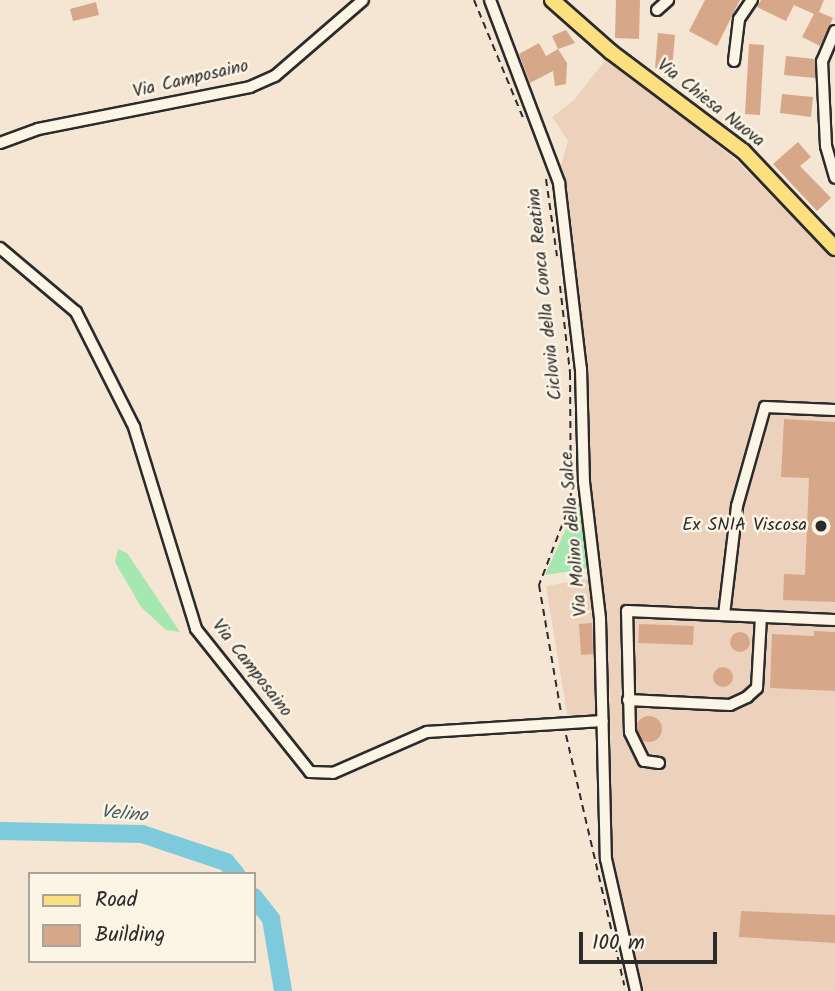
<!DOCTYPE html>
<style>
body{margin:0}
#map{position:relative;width:835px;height:991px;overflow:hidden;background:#f5e5d3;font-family:Kalam,sans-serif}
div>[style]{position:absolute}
.built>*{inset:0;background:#ecd2bd}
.green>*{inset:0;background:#a5e7b1}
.river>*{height:18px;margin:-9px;padding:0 9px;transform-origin:9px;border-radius:9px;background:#7dcadc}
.building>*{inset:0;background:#d7a789}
.round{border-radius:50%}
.path>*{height:2px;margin-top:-1px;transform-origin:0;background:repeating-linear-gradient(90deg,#2b2b2b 0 7px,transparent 0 12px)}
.roads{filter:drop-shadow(2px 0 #2b2b2b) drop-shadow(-2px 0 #2b2b2b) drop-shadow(0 2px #2b2b2b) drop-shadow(0 -2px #2b2b2b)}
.minor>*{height:10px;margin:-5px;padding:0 5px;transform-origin:5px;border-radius:5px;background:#fcf5e5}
.major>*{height:14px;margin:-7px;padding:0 7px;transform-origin:7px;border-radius:7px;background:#fce080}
.dots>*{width:19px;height:19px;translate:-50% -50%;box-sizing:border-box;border:4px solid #fcf5e5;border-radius:50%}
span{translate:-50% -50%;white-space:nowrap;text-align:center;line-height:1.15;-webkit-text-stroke:5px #fcf5e5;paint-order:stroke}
.street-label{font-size:18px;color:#2b2b2b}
.poi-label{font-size:18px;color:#2b2b2b}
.right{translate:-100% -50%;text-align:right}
.water-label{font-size:19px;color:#445b60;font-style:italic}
.legend{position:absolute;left:28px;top:872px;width:228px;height:91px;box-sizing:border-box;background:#fcf5e5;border:2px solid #a8a49b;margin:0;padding:9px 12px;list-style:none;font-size:21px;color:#2b2b2b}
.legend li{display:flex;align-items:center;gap:14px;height:35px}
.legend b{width:35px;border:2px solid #a8a49b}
.scale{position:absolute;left:579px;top:932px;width:138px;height:32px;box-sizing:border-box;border:4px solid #2b2b2b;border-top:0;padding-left:9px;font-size:21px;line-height:24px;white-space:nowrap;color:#2b2b2b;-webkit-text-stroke:5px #fcf5e5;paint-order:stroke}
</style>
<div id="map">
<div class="built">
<i style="clip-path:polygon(607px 58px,736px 160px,835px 260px,835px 991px,643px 991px,617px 887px,611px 859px,610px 696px,588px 482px,586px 368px,560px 169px,568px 141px,552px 117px,574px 100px)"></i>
<i style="clip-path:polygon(591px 578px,601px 694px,599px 716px,568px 719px,546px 586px)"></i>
</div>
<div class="green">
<i style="clip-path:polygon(581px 496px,591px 568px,545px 575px)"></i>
<i style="clip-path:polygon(118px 549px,127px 553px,180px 632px,166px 630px,141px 607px,115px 562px)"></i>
</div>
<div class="river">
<i style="left:0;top:831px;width:142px;rotate:1.2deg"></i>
<i style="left:142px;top:834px;width:89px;rotate:18.4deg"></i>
<i style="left:226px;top:862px;width:16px;rotate:50deg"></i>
<i style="left:254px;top:897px;width:28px;rotate:52deg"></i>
<i style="left:271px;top:919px;width:73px;rotate:80.5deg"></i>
</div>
<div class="building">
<i style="clip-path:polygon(616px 0,640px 0,639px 39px,615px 38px)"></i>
<i style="clip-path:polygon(705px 0,740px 0,717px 46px,689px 31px)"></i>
<i style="clip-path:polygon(761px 0,824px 0,819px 12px,833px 18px,820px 46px,802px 37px,814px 14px,794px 5px,786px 21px,757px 7px)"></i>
<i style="clip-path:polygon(96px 2px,99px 15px,73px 21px,70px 9px)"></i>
<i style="clip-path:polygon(566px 30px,575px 43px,558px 49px,552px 36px)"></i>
<i style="clip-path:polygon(658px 33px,675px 35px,672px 70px,655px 68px)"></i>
<i style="clip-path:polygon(539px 43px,546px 56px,558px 49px,567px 63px,566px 84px,555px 86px,553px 71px,530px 83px,519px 54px)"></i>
<i style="clip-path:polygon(749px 44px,764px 45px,760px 115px,745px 114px)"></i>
<i style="clip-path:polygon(786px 56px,815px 59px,815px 78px,784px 75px)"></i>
<i style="clip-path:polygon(782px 94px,813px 97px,811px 117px,780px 113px)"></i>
<i style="clip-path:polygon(798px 142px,811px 157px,800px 166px,831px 198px,817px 211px,773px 164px)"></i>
<i style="clip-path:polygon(784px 419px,835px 422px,835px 602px,783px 600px,784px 574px,805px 575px,809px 478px,781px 477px)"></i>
<i style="clip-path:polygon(592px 623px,593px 654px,581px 655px,579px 624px)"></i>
<i style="clip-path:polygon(639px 624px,694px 626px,693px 645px,638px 643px)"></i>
<i style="clip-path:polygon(814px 631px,835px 632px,835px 691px,770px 688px,772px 634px,814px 636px)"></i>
<i class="round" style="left:730px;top:632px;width:20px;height:20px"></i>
<i class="round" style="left:713px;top:667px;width:20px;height:20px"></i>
<i class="round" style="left:636px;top:716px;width:26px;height:26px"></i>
<i style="clip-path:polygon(741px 911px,835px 915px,835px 943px,739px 937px)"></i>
</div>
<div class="path">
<i style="left:474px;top:0;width:128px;rotate:67.4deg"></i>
<i style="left:546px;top:179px;width:78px;rotate:81.9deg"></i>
<i style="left:560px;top:286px;width:88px;rotate:83.4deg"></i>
<i style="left:570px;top:373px;width:129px;rotate:89.6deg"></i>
<i style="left:571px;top:502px;width:89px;rotate:111.1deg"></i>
<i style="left:539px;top:585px;width:130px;rotate:80.2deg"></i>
<i style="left:566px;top:735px;width:257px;rotate:76.9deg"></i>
</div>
<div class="roads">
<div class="minor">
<i style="left:490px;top:0;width:196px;rotate:69.3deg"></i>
<i style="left:559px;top:183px;width:187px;rotate:83.3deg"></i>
<i style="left:581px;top:369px;width:113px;rotate:88.5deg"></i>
<i style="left:584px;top:482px;width:138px;rotate:83.3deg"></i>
<i style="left:600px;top:619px;width:240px;rotate:88.6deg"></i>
<i style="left:606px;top:859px;width:135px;rotate:77.2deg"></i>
<i style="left:657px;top:10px;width:15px;rotate:-42deg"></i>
<i style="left:835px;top:31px;width:33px;rotate:113deg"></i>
<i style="left:822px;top:61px;width:85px;rotate:87.3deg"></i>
<i style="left:826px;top:146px;width:33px;rotate:74deg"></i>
<i style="left:734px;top:61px;width:42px;rotate:-83.2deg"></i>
<i style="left:739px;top:19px;width:23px;rotate:-56deg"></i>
<i style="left:0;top:143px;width:40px;rotate:-20.2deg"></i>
<i style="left:38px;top:129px;width:216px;rotate:-11.2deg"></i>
<i style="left:250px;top:87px;width:27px;rotate:-24deg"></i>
<i style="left:275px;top:76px;width:116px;rotate:-40.8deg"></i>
<i style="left:0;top:248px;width:99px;rotate:40.1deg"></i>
<i style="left:76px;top:312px;width:129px;rotate:63.2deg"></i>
<i style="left:134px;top:427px;width:211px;rotate:72.9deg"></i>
<i style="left:196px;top:629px;width:183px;rotate:51.4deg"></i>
<i style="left:310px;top:772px;width:23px;rotate:2deg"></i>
<i style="left:333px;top:773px;width:103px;rotate:-23.6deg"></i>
<i style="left:427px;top:732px;width:176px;rotate:-3.6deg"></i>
<i style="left:724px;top:615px;width:110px;rotate:-83.2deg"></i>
<i style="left:737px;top:506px;width:103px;rotate:-74.2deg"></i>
<i style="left:765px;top:407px;width:70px;rotate:2.5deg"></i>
<i style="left:628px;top:700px;width:102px;rotate:2.8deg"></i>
<i style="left:730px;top:705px;width:19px;rotate:-25deg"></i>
<i style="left:747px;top:697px;width:13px;rotate:-42deg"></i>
<i style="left:757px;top:688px;width:71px;rotate:-86.8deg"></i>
<i style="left:659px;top:763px;width:15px;rotate:-172deg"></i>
<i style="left:644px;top:761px;width:32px;rotate:-116deg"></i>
<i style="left:630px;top:732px;width:121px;rotate:-91.4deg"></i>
<i style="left:627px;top:611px;width:208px;rotate:2.5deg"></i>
</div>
<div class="major">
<i style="left:552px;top:0;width:79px;rotate:41.4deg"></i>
<i style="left:611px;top:52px;width:165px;rotate:36.9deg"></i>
<i style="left:743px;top:151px;width:134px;rotate:46.5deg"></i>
</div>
</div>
<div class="dots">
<i style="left:821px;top:526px;background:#2b2b2b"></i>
</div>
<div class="street-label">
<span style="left:191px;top:80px;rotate:-13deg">Via Camposaino</span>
<span style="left:710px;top:104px;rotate:38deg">Via Chiesa Nuova</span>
<span style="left:546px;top:294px;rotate:-96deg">Ciclovia della Conca Reatina</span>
<span style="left:575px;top:534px;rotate:-95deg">Via Molino della Salce</span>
<span style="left:251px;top:669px;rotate:52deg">Via Camposaino</span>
</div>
<div class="poi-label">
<span class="right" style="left:807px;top:526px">Ex SNIA Viscosa</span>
</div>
<div class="water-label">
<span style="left:124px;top:815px;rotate:5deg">Velino</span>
</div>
<ul class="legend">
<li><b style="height:9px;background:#fce080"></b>Road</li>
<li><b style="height:19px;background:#d7a789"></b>Building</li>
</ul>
<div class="scale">100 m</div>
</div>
